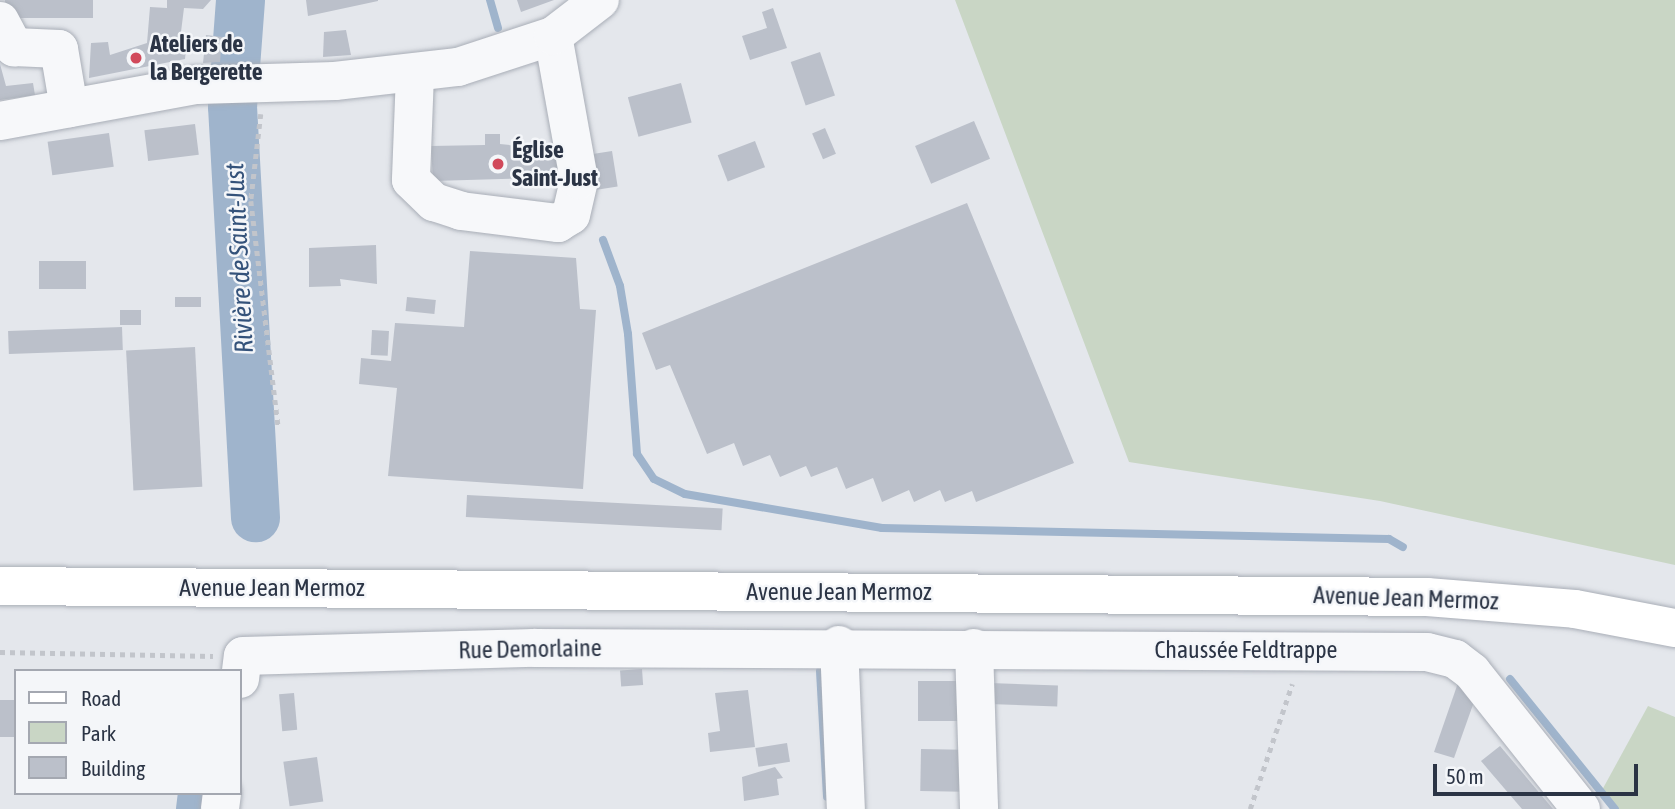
<!DOCTYPE html>
<meta charset="utf-8">
<style>
body{margin:0}
#map{position:relative;width:1675px;height:809px;overflow:hidden;background:#e4e7ec;font-family:"Asap Condensed",sans-serif}
div>[style]{position:absolute}
.green>*{inset:0;background:#c9d6c5}
.stream>*{height:8px;margin:-4px;padding:0 4px;transform-origin:4px;border-radius:4px;background:#9fb4cc}
.river>*{height:49px;margin:-24.5px;padding:0 24.5px;transform-origin:24.5px;border-radius:24.5px;background:#9fb4cc}
.building>*{inset:0;background:#bbc0ca;transform-origin:0 0}
.path>*{height:4.5px;margin-top:-2.25px;transform-origin:0;background:repeating-linear-gradient(90deg,#c2c5cb 0 5px,transparent 0 10px)}
.roads{filter:drop-shadow(0 0 2px #a9aeb7) drop-shadow(0 0 2px #a9aeb7)}
.minor>*{height:38px;margin:-19px;padding:0 19px;transform-origin:19px;border-radius:19px;background:#f7f8fa}
.major>*{height:38px;margin:-19px;padding:0 19px;transform-origin:19px;border-radius:19px;background:#fff}
.dots>*{width:19px;height:19px;translate:-50% -50%;box-sizing:border-box;border:4px solid #f4f6f9;border-radius:50%}
span{translate:-50% -50%;white-space:nowrap;text-align:center;line-height:1.15;-webkit-text-stroke:5px #f4f6f9;paint-order:stroke}
.poi-label{font-size:24px;color:#2b3445;font-weight:700}
.left{translate:0 -50%;text-align:left}
.street-label{font-size:24px;color:#2b3445}
.water-label{font-size:26px;color:#34527a;font-style:italic}
.legend{position:absolute;left:14px;top:669px;width:228px;height:126px;box-sizing:border-box;background:#f4f6f9;border:2px solid #a4a8b1;margin:0;padding:9px 12px;list-style:none;font-size:21px;color:#2b3445}
.legend li{display:flex;align-items:center;gap:14px;height:35px}
.legend b{width:35px;border:2px solid #a4a8b1}
.scale{position:absolute;left:1433px;top:764px;width:205px;height:32px;box-sizing:border-box;border:4px solid #2b3445;border-top:0;padding-left:9px;font-size:21px;line-height:24px;white-space:nowrap;color:#2b3445;-webkit-text-stroke:5px #f4f6f9;paint-order:stroke}
</style>
<div id="map">
<div class="green">
<i style="clip-path:polygon(955px 0,1675px 0,1675px 565px,1380px 501px,1129px 462px)"></i>
<i style="clip-path:polygon(1648px 706px,1675px 717px,1675px 809px,1615px 809px,1601px 792px)"></i>
</div>
<div class="stream">
<i style="left:490px;top:0;width:29px;rotate:74deg"></i>
<i style="left:603px;top:240px;width:49px;rotate:69.7deg"></i>
<i style="left:620px;top:286px;width:49px;rotate:80.5deg"></i>
<i style="left:628px;top:334px;width:120px;rotate:85.7deg"></i>
<i style="left:637px;top:454px;width:30px;rotate:56deg"></i>
<i style="left:654px;top:479px;width:34px;rotate:26deg"></i>
<i style="left:685px;top:494px;width:200px;rotate:9.8deg"></i>
<i style="left:882px;top:528px;width:507px;rotate:1.24deg"></i>
<i style="left:1389px;top:539px;width:16px;rotate:30deg"></i>
<i style="left:820px;top:671px;width:126px;rotate:86.8deg"></i>
<i style="left:1510px;top:679px;width:167px;rotate:51.1deg"></i>
</div>
<div class="river">
<i style="left:240px;top:0;width:106px;rotate:94.3deg"></i>
<i style="left:232px;top:106px;width:412px;rotate:86.8deg"></i>
<i style="left:200px;top:809px;width:16px;rotate:-83deg"></i>
</div>
<div class="building">
<i style="left:5px;top:0;width:88px;height:18px"></i>
<i style="clip-path:polygon(167px 0,211px 0,203px 9px,184px 8px,180px 40px,187px 40px,185px 59px,89px 78px,91px 43px,108px 42px,110px 55px,147px 43px,150px 7px,167px 8px)"></i>
<i style="clip-path:polygon(306px 0,378px 0,378px 1px,308px 16px)"></i>
<i style="clip-path:polygon(517px 0,554px 0,521px 12px)"></i>
<i style="clip-path:polygon(773px 8px,787px 48px,750px 60px,742px 36px,767px 28px,762px 12px)"></i>
<i style="clip-path:polygon(346px 30px,351px 55px,323px 57px,324px 32px)"></i>
<i style="clip-path:polygon(206px 35px,222px 37px,220px 62px,203px 63px)"></i>
<i style="left:820px;top:52px;width:46px;height:31px;rotate:71deg"></i>
<i style="clip-path:polygon(0 64px,6px 86px,33px 83px,35px 95px,0 100px)"></i>
<i style="left:681px;top:83px;width:41px;height:55px;rotate:75deg"></i>
<i style="left:974px;top:121px;width:41px;height:64px;rotate:67deg"></i>
<i style="left:195px;top:124px;width:31px;height:51px;rotate:83deg"></i>
<i style="left:825px;top:128px;width:28px;height:14px;rotate:67deg"></i>
<i style="left:109px;top:133px;width:34px;height:62px;rotate:82deg"></i>
<i style="clip-path:polygon(485px 134px,500px 134px,500px 144px,563px 151px,564px 170px,533px 178px,433px 181px,431px 146px,485px 145px)"></i>
<i style="left:755px;top:141px;width:28px;height:40px;rotate:69deg"></i>
<i style="left:612px;top:151px;width:36px;height:29px;rotate:81deg"></i>
<i style="clip-path:polygon(967px 203px,1074px 463px,976px 502px,972px 491px,945px 502px,940px 490px,914px 502px,909px 490px,882px 502px,873px 478px,846px 489px,837px 467px,811px 477px,806px 466px,780px 477px,770px 455px,743px 466px,734px 443px,707px 454px,670px 365px,656px 370px,642px 333px)"></i>
<i style="clip-path:polygon(376px 245px,377px 284px,340px 279px,341px 286px,309px 287px,309px 248px)"></i>
<i style="clip-path:polygon(470px 251px,576px 258px,580px 309px,596px 310px,583px 489px,388px 476px,397px 388px,359px 384px,361px 358px,391px 361px,395px 323px,464px 327px)"></i>
<i style="left:39px;top:261px;width:47px;height:28px"></i>
<i style="left:201px;top:297px;width:10px;height:26px;rotate:90deg"></i>
<i style="left:407px;top:297px;width:29px;height:14px;rotate:6deg"></i>
<i style="left:120px;top:310px;width:21px;height:15px"></i>
<i style="left:122px;top:327px;width:23px;height:114px;rotate:88deg"></i>
<i style="left:372px;top:330px;width:17px;height:25px;rotate:3deg"></i>
<i style="left:195px;top:347px;width:140px;height:69px;rotate:87deg"></i>
<i style="left:467px;top:495px;width:256px;height:22px;rotate:3deg"></i>
<i style="left:642px;top:669px;width:16px;height:22px;rotate:86deg"></i>
<i style="clip-path:polygon(1459px 680px,1475px 699px,1454px 758px,1434px 752px)"></i>
<i style="left:918px;top:681px;width:44px;height:40px"></i>
<i style="left:989px;top:683px;width:69px;height:21px;rotate:2deg"></i>
<i style="clip-path:polygon(748px 690px,755px 747px,710px 752px,708px 733px,720px 731px,715px 693px)"></i>
<i style="left:294px;top:693px;width:37px;height:15px;rotate:85deg"></i>
<i style="left:0;top:700px;width:16px;height:37px"></i>
<i style="left:787px;top:743px;width:19px;height:32px;rotate:81deg"></i>
<i style="clip-path:polygon(1500px 746px,1511px 759px,1553px 809px,1522px 809px,1492px 774px,1481px 761px)"></i>
<i style="left:921px;top:749px;width:42px;height:42px;rotate:1deg"></i>
<i style="left:317px;top:757px;width:45px;height:34px;rotate:82deg"></i>
<i style="clip-path:polygon(775px 767px,783px 778px,777px 779px,779px 795px,744px 801px,742px 777px)"></i>
</div>
<div class="path">
<i style="left:261px;top:114px;width:88px;rotate:96.6deg"></i>
<i style="left:251px;top:201px;width:226px;rotate:83.1deg"></i>
<i style="left:0;top:652px;width:213px;rotate:1.1deg"></i>
<i style="left:1250px;top:809px;width:132px;rotate:-71.4deg"></i>
</div>
<div class="roads">
<div class="minor">
<i style="left:0;top:21px;width:30px;rotate:62deg"></i>
<i style="left:14px;top:47px;width:45px;rotate:2.5deg"></i>
<i style="left:59px;top:49px;width:60px;rotate:80.4deg"></i>
<i style="left:415px;top:74px;width:106px;rotate:92.2deg"></i>
<i style="left:411px;top:180px;width:32px;rotate:44deg"></i>
<i style="left:434px;top:202px;width:28px;rotate:18deg"></i>
<i style="left:461px;top:211px;width:98px;rotate:7.1deg"></i>
<i style="left:558px;top:223px;width:15px;rotate:-32deg"></i>
<i style="left:571px;top:215px;width:36px;rotate:-77deg"></i>
<i style="left:579px;top:180px;width:146px;rotate:-100.2deg"></i>
<i style="left:0;top:121px;width:200px;rotate:-10.4deg"></i>
<i style="left:197px;top:85px;width:138px;rotate:-1.7deg"></i>
<i style="left:335px;top:81px;width:124px;rotate:-6.5deg"></i>
<i style="left:458px;top:67px;width:100px;rotate:-18.1deg"></i>
<i style="left:553px;top:36px;width:59px;rotate:-37.5deg"></i>
<i style="left:839px;top:645px;width:164px;rotate:87.6deg"></i>
<i style="left:974px;top:648px;width:161px;rotate:88.2deg"></i>
<i style="left:240px;top:679px;width:23px;rotate:-83deg"></i>
<i style="left:243px;top:656px;width:291px;rotate:-1.6deg"></i>
<i style="left:534px;top:648px;width:893px;rotate:0.26deg"></i>
<i style="left:1427px;top:652px;width:29px;rotate:14deg"></i>
<i style="left:1455px;top:659px;width:21px;rotate:37deg"></i>
<i style="left:1472px;top:672px;width:175px;rotate:51.5deg"></i>
<i style="left:220px;top:809px;width:16px;rotate:-83deg"></i>
</div>
<div class="major">
<i style="left:0;top:586px;width:1427px;rotate:0.44deg"></i>
<i style="left:1427px;top:597px;width:148px;rotate:4.6deg"></i>
<i style="left:1575px;top:609px;width:102px;rotate:10.8deg"></i>
</div>
</div>
<div class="dots">
<i style="left:136px;top:58px;background:#d1495b"></i>
<i style="left:498px;top:164px;background:#d1495b"></i>
</div>
<div class="poi-label">
<span class="left" style="left:150px;top:58px">Ateliers de<br>la Bergerette</span>
<span class="left" style="left:512px;top:164px">Église<br>Saint-Just</span>
</div>
<div class="street-label">
<span style="left:272px;top:588px">Avenue Jean Mermoz</span>
<span style="left:839px;top:592px">Avenue Jean Mermoz</span>
<span style="left:1406px;top:598px;rotate:2deg">Avenue Jean Mermoz</span>
<span style="left:530px;top:649px;rotate:-1deg">Rue Demorlaine</span>
<span style="left:1246px;top:650px">Chaussée Feldtrappe</span>
</div>
<div class="water-label">
<span style="left:240px;top:258px;rotate:-93deg">Rivière de Saint-Just</span>
</div>
<ul class="legend">
<li><b style="height:9px;background:#fff"></b>Road</li>
<li><b style="height:19px;background:#c9d6c5"></b>Park</li>
<li><b style="height:19px;background:#bbc0ca"></b>Building</li>
</ul>
<div class="scale">50 m</div>
</div>
